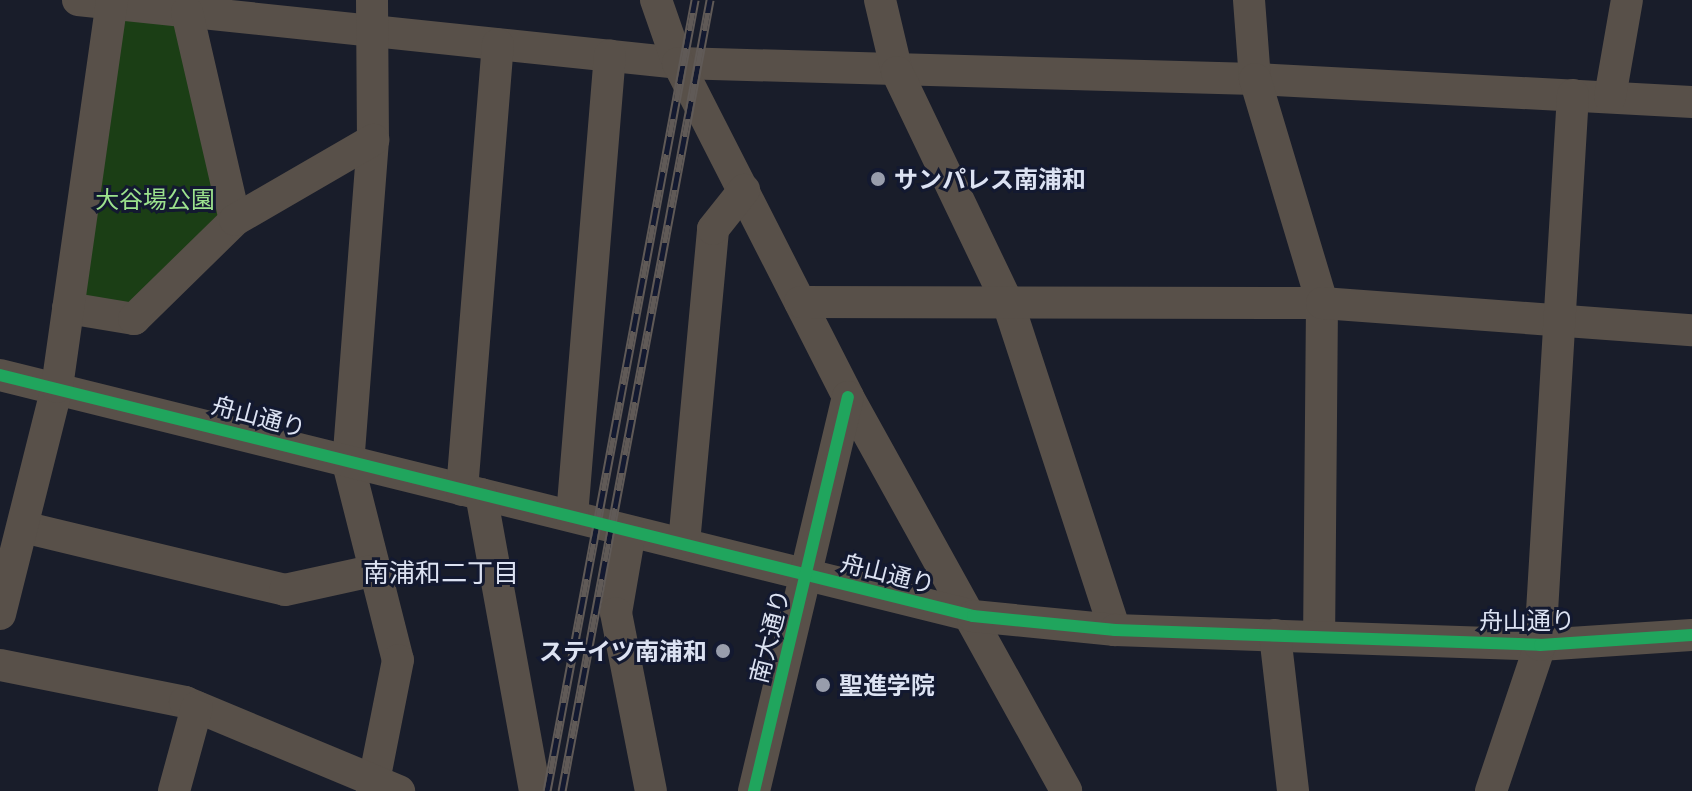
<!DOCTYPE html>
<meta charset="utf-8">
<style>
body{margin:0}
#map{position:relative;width:1692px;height:791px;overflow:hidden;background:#191d2a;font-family:"Open Sans","Noto Sans JP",sans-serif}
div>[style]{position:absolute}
.green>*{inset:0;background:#1b3e15}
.minor>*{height:32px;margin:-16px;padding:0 16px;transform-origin:16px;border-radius:16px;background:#585049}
.rail>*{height:9px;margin-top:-4.5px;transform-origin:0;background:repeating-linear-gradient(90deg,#131930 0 18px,#605a57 0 36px);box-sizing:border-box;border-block:2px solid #605a57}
.cycleway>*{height:12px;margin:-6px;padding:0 6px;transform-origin:6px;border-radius:6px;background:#20a55d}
.dots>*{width:22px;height:22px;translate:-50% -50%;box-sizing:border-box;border:4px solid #131930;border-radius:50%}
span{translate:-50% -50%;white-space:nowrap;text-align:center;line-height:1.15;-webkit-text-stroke:6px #131930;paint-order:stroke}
.poi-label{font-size:24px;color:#dce2f2;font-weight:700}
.left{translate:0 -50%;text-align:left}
.right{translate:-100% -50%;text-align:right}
.park-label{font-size:24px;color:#9ce28d}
.street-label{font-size:24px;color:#dce2f2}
.neighbourhood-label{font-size:26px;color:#dce2f2}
</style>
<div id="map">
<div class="green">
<i style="clip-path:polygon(112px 2px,187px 12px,235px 220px,134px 319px,68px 308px)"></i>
</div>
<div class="minor">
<i style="left:78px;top:0;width:603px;rotate:5.99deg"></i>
<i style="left:678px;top:63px;width:577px;rotate:1.59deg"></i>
<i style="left:1255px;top:79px;width:438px;rotate:3deg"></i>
<i style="left:372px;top:0;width:140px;rotate:89.6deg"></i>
<i style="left:373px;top:140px;width:324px;rotate:94.4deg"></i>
<i style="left:348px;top:463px;width:203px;rotate:75.8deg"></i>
<i style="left:398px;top:660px;width:134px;rotate:101.2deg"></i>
<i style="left:656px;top:0;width:67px;rotate:70.8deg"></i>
<i style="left:678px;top:63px;width:375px;rotate:63deg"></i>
<i style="left:848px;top:397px;width:450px;rotate:61deg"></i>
<i style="left:880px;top:0;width:74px;rotate:76.7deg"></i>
<i style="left:897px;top:72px;width:259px;rotate:64.4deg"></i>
<i style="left:1009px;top:306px;width:341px;rotate:71.9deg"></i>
<i style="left:1249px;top:0;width:79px;rotate:85.7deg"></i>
<i style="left:1255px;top:79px;width:234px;rotate:73.3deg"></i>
<i style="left:1322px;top:303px;width:333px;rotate:90.5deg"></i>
<i style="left:187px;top:12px;width:213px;rotate:77deg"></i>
<i style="left:1610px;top:97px;width:98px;rotate:-80.1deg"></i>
<i style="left:800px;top:302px;width:522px;rotate:0.11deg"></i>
<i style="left:1322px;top:303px;width:371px;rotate:4.2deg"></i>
<i style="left:68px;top:308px;width:67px;rotate:9.5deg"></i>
<i style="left:134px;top:319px;width:141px;rotate:-44.4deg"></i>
<i style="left:235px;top:220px;width:160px;rotate:-30.1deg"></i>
<i style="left:0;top:375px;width:1002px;rotate:13.91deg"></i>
<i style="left:973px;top:616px;width:143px;rotate:5.6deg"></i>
<i style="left:1115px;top:630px;width:425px;rotate:2deg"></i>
<i style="left:1540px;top:645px;width:152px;rotate:-3.8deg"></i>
<i style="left:462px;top:490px;width:447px;rotate:-85.4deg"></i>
<i style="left:481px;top:494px;width:302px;rotate:79.7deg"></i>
<i style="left:572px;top:516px;width:462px;rotate:-85.3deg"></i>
<i style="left:23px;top:527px;width:269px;rotate:13.5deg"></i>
<i style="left:285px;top:590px;width:93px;rotate:-12.4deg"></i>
<i style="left:630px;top:532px;width:82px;rotate:99.8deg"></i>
<i style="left:616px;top:613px;width:181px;rotate:78.9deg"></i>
<i style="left:684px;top:543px;width:315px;rotate:-84.7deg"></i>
<i style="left:713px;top:229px;width:50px;rotate:-51.5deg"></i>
<i style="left:0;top:614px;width:234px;rotate:-75.9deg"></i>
<i style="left:57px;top:387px;width:391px;rotate:-81.9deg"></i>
<i style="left:1275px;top:635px;width:157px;rotate:83.4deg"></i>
<i style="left:0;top:665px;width:189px;rotate:11.3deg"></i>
<i style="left:185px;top:702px;width:232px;rotate:22.6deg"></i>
<i style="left:174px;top:791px;width:87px;rotate:-74.7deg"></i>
<i style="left:754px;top:791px;width:405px;rotate:-76.6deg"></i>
<i style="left:1491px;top:791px;width:154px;rotate:-71.4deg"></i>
<i style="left:1540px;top:645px;width:551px;rotate:-86.57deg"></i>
</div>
<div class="rail">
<i style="left:547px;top:791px;width:805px;rotate:-79.4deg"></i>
<i style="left:562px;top:791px;width:805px;rotate:-79.4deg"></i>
</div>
<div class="cycleway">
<i style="left:0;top:375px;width:1002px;rotate:13.91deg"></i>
<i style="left:973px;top:616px;width:143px;rotate:5.6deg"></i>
<i style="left:1115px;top:630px;width:425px;rotate:2deg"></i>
<i style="left:1540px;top:645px;width:152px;rotate:-3.8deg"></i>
<i style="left:754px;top:791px;width:405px;rotate:-76.6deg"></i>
</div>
<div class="dots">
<i style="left:878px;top:179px;background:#989dac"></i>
<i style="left:723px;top:651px;background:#989dac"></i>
<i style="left:823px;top:685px;background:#989dac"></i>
</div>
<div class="poi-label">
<span class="left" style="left:894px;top:179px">サンパレス南浦和</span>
<span class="right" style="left:707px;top:651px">ステイツ南浦和</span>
<span class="left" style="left:839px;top:685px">聖進学院</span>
</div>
<div class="park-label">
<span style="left:155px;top:199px">大谷場公園</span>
</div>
<div class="street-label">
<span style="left:259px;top:416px;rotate:15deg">舟山通り</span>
<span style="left:888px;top:573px;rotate:14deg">舟山通り</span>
<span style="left:1527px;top:620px">舟山通り</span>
<span style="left:769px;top:636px;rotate:-76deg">南大通り</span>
</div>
<div class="neighbourhood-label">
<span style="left:441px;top:573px">南浦和二丁目</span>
</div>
</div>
